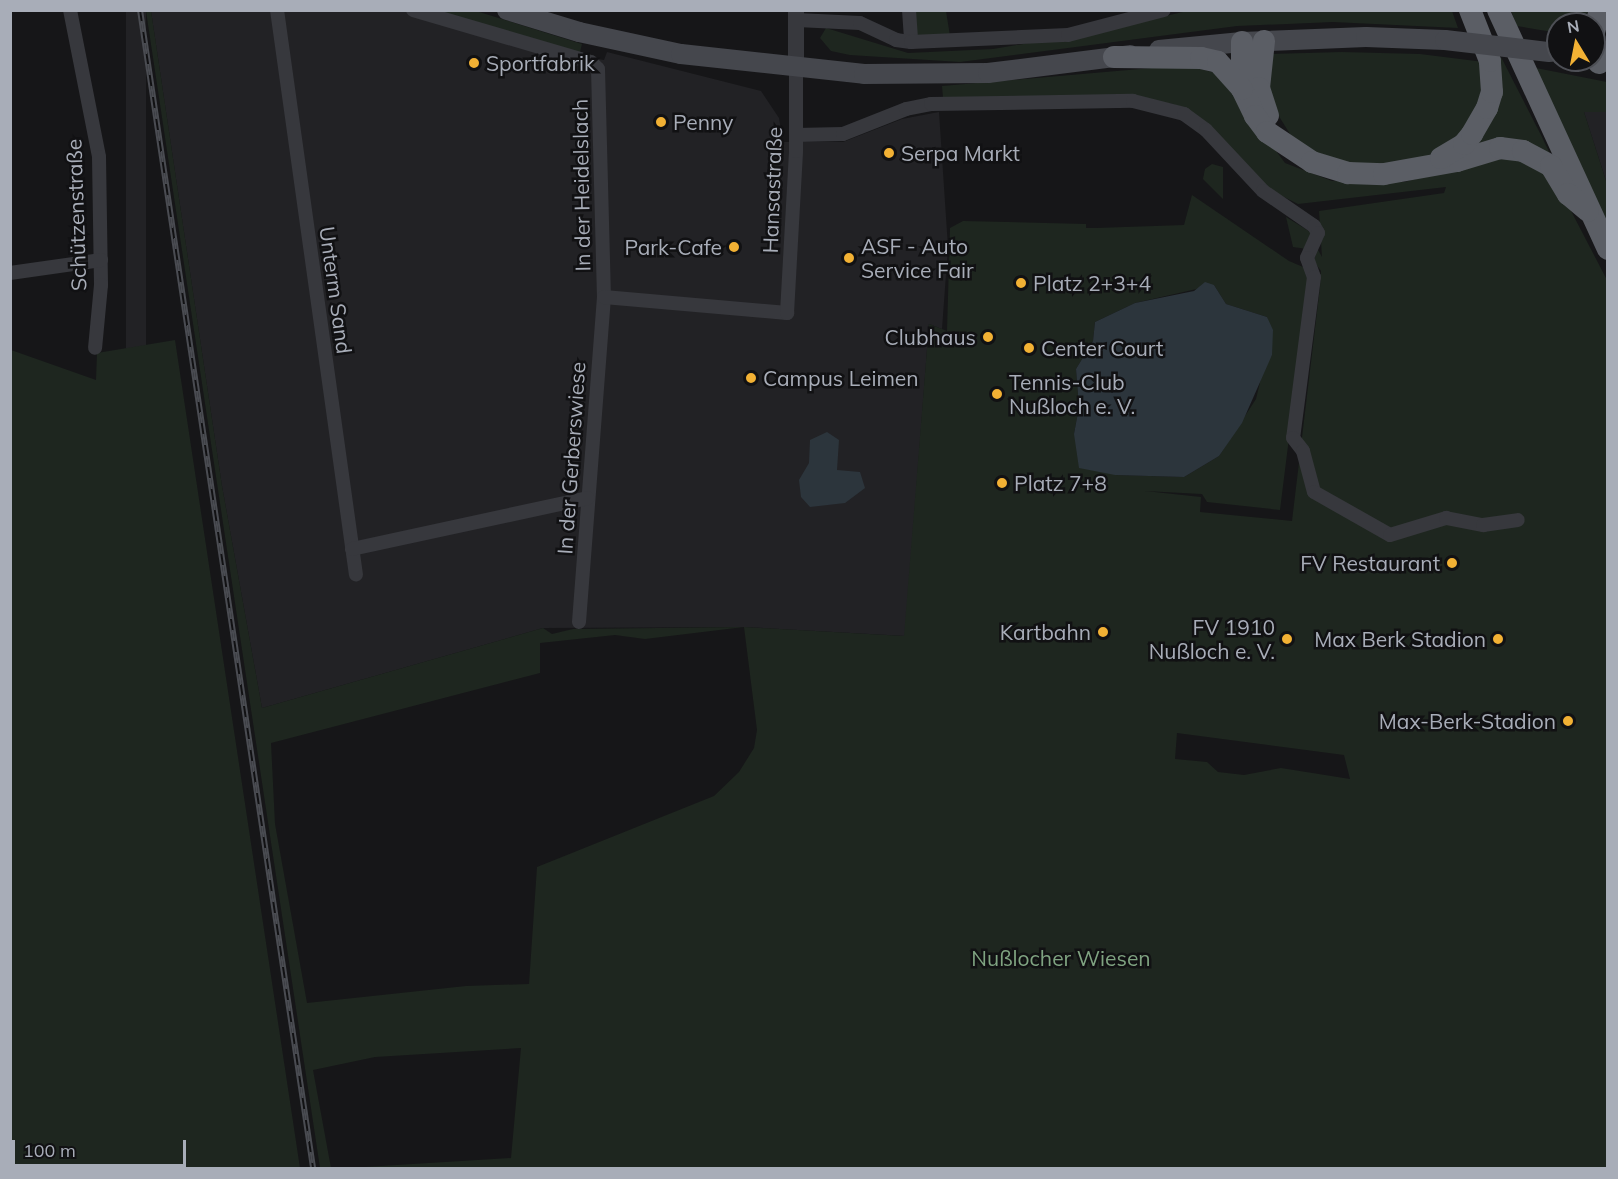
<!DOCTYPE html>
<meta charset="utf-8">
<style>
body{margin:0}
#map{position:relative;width:1618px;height:1179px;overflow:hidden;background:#161618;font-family:Mulish,sans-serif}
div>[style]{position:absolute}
.built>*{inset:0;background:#222225;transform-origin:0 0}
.green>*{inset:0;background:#1e261f}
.water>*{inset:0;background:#2c353c}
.minor>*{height:14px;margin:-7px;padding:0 7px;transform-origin:7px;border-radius:7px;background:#37383d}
.tertiary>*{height:16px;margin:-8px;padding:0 8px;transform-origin:8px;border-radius:8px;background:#37383d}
.secondary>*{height:20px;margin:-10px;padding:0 10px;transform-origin:10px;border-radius:10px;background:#45474d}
.trunk>*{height:22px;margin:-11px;padding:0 11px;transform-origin:11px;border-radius:11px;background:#5b5e65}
.rail>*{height:6px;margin-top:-3px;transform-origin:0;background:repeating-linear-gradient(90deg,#111113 0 11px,#4a4c52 0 22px);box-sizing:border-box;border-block:2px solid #4a4c52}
.secondary-bridge>*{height:20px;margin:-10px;padding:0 10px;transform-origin:10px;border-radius:10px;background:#45474d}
.dots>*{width:16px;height:16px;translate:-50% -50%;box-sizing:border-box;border:3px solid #111113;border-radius:50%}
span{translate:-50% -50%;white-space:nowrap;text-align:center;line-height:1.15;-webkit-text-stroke:5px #111113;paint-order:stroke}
.poi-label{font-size:21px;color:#a8adb8}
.left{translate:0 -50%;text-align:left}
.right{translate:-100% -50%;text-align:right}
.street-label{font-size:21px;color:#a8adb8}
.park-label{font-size:21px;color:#7fa381}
.frame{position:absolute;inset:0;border:12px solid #a8adb8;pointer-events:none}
.north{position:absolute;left:1546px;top:12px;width:60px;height:60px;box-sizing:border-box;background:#111113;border:2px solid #4d4f55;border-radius:50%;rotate:350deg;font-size:16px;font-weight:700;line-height:24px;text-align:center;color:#a8adb8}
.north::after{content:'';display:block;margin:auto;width:21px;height:27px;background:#f2b134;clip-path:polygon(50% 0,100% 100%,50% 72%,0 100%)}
.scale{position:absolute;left:12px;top:1140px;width:174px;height:27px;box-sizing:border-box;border:3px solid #a8adb8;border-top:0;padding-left:8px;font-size:18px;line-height:21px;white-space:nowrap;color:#a8adb8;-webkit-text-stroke:4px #111113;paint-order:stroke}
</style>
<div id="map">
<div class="built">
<i style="left:126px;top:11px;width:20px;height:1170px"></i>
<i style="clip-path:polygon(151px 11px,427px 11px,579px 56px,604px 60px,607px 52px,761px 91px,779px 118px,783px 142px,843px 142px,902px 119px,939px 112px,948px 247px,942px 329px,929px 324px,905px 636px,744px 627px,543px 628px,262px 708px,222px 486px)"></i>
<i style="clip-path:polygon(1584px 112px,1607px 112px,1607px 184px)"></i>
</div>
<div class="green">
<i style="clip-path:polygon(1191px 10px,1452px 11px,1458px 28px,1333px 22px,1237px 26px,960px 62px,850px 55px,831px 51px,820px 38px,826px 28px,908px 53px,993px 49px,1107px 30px)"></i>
<i style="clip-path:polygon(evenodd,146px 11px,151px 11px,222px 486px,262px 708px,543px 628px,552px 634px,573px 629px,744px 627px,904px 636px,929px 324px,947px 331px,950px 228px,963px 221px,1086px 224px,1086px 228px,1096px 228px,1184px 225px,1192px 195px,1289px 261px,1310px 270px,1280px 510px,1207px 502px,1202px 494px,1145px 491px,1201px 497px,1200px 512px,1292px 521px,1320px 287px,1321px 271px,1314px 261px,1317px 248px,1322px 257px,1319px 211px,1444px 193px,1446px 187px,1298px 204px,1270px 190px,1184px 109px,1173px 104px,1133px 97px,943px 97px,942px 86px,1186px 65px,1219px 74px,1285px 163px,1332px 181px,1404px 182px,1497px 159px,1525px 159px,1557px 184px,1607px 280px,1607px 1168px,348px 1168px,511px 1158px,521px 1048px,375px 1057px,313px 1070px,331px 1168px,320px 1168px,146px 11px,1214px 285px,1226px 304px,1267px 317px,1272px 355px,1263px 370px,1256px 399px,1219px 456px,1184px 477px,1115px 475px,1074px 434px,1079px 407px,1076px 369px,1093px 341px,1095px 322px,1135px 303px,1214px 285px,146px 11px,744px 627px,757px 730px,754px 748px,739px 772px,714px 796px,537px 867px,529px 984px,466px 986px,307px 1003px,275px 824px,271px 743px,540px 673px,540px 643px,615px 635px,645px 639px,744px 627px,146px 11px,1177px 733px,1344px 755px,1350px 779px,1281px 768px,1244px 775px,1218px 772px,1207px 762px,1175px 759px,1177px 733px)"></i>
<i style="clip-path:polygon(427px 11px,476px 11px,582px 44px,579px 56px)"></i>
<i style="clip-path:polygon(913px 11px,946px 11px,950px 36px,917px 37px)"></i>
<i style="clip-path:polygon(1511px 11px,1588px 11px,1583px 24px,1558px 24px,1558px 33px,1517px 26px)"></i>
<i style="clip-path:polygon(1342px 52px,1420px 54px,1484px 62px,1478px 114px,1460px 137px,1426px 157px,1376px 167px,1328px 161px,1295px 142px,1280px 118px,1269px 94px,1270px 54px)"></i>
<i style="clip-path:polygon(1501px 57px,1542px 137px,1551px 156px,1460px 153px)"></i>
<i style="clip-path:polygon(1531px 67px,1607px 82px,1607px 112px,1584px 112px,1607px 184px,1607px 228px)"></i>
<i style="clip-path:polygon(1212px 164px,1223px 167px,1223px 199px,1203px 179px,1205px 169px)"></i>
<i style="clip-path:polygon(1286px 217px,1312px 233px,1307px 249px,1293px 247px)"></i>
<i style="clip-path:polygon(175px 340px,300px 1168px,11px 1168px,11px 350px,96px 380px,97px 353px)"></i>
</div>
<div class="water">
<i style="clip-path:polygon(1205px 282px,1214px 285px,1226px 304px,1267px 317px,1273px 330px,1272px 355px,1242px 423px,1219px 456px,1184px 477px,1115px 475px,1079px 468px,1074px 434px,1079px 407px,1076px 369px,1093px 341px,1095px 322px,1135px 303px,1194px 291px)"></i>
<i style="clip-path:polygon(827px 432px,839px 440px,837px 470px,860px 472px,865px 488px,845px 503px,810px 507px,801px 497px,799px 480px,809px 463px,810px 440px)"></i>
</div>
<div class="minor">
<i style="left:70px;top:10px;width:150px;rotate:78.8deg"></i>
<i style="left:99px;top:157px;width:128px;rotate:89.1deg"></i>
<i style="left:101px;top:285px;width:63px;rotate:95.4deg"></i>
<i style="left:277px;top:10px;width:570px;rotate:82.04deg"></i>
<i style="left:413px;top:10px;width:185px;rotate:16.3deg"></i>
<i style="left:591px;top:62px;width:10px;rotate:45deg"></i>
<i style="left:598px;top:69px;width:228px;rotate:88.5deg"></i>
<i style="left:604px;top:297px;width:326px;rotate:94.4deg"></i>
<i style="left:909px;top:10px;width:32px;rotate:86deg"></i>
<i style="left:797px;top:20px;width:63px;rotate:2.7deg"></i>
<i style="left:860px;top:23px;width:40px;rotate:25deg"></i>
<i style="left:896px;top:40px;width:15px;rotate:8deg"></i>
<i style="left:911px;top:42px;width:157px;rotate:-2.6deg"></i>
<i style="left:1068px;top:35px;width:99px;rotate:-14.6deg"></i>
<i style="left:796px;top:135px;width:47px;rotate:-1.2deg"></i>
<i style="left:843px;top:134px;width:68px;rotate:-21.6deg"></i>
<i style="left:906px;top:109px;width:25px;rotate:-11deg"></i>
<i style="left:931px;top:104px;width:202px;rotate:-0.9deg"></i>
<i style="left:1133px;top:101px;width:53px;rotate:14.3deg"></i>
<i style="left:1184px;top:114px;width:27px;rotate:36deg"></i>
<i style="left:1206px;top:130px;width:83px;rotate:46.9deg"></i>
<i style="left:1263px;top:191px;width:62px;rotate:34.5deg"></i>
<i style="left:1314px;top:226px;width:8px;rotate:60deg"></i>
<i style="left:1318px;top:233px;width:27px;rotate:114deg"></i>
<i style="left:1307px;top:258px;width:20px;rotate:70deg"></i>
<i style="left:1314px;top:277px;width:162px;rotate:97.4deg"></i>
<i style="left:1293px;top:438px;width:16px;rotate:52deg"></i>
<i style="left:1303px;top:451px;width:42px;rotate:75deg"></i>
<i style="left:1314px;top:492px;width:87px;rotate:29.5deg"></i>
<i style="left:1390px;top:535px;width:59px;rotate:-16.9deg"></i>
<i style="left:1446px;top:518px;width:38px;rotate:11deg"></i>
<i style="left:1483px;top:525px;width:35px;rotate:-8deg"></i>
<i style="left:10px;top:273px;width:92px;rotate:-8.1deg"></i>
<i style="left:604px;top:297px;width:184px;rotate:5deg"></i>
<i style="left:787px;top:313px;width:162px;rotate:-86.8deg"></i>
<i style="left:796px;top:151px;width:82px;rotate:-90deg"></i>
<i style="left:352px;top:549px;width:241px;rotate:-12.2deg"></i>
</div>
<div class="tertiary">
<i style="left:796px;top:69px;width:59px;rotate:-90deg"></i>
</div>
<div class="secondary">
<i style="left:507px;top:10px;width:75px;rotate:17deg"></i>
<i style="left:579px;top:32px;width:104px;rotate:12.2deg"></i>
<i style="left:681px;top:54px;width:184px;rotate:6.2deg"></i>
<i style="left:864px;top:74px;width:124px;rotate:-0.5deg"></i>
<i style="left:988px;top:73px;width:143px;rotate:-7.2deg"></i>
<i style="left:1159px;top:50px;width:83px;rotate:-5.5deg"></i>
<i style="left:1242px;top:42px;width:124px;rotate:-2.3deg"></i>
<i style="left:1366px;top:37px;width:79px;rotate:2.2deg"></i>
</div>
<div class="trunk">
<i style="left:1498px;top:10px;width:263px;rotate:65.3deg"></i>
<i style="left:1594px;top:32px;width:23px;rotate:-75deg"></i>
<i style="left:1264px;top:41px;width:47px;rotate:96.1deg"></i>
<i style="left:1259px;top:88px;width:29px;rotate:72deg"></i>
<i style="left:1242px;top:42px;width:47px;rotate:90deg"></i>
<i style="left:1242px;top:89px;width:30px;rotate:64deg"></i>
<i style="left:1255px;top:116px;width:20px;rotate:53deg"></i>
<i style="left:1267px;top:132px;width:54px;rotate:33.7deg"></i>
<i style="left:1312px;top:162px;width:38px;rotate:17deg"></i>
<i style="left:1348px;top:173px;width:36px;rotate:2deg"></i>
<i style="left:1384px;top:174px;width:74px;rotate:-10.1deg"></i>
<i style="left:1457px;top:161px;width:45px;rotate:-16.8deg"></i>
<i style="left:1500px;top:148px;width:23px;rotate:7deg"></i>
<i style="left:1523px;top:151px;width:32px;rotate:28deg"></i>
<i style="left:1551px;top:166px;width:33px;rotate:59deg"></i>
<i style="left:1568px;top:194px;width:26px;rotate:40deg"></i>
<i style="left:1114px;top:57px;width:87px;rotate:0.7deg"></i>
<i style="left:1201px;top:58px;width:17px;rotate:13deg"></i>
<i style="left:1218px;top:62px;width:36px;rotate:48deg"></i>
<i style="left:1599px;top:63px;width:14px;rotate:-51deg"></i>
<i style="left:1441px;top:158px;width:27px;rotate:-31deg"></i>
<i style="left:1464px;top:144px;width:13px;rotate:-51deg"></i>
<i style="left:1472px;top:134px;width:30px;rotate:-60deg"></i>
<i style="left:1487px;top:108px;width:17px;rotate:-73deg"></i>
<i style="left:1492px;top:92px;width:31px;rotate:-94deg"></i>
<i style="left:1490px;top:61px;width:55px;rotate:-111.4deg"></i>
</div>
<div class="rail">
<i style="left:140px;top:10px;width:1171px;rotate:81.5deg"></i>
</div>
<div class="secondary-bridge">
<i style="left:1445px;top:40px;width:105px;rotate:6.6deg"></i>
</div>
<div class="dots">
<i style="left:474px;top:63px;background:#f2b134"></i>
<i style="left:661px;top:122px;background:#f2b134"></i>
<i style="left:889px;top:153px;background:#f2b134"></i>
<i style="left:734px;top:247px;background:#f2b134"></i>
<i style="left:849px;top:258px;background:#f2b134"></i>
<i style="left:1021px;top:283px;background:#f2b134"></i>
<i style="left:988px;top:337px;background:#f2b134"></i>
<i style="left:1029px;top:348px;background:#f2b134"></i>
<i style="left:751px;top:378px;background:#f2b134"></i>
<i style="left:997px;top:394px;background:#f2b134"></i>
<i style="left:1002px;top:483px;background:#f2b134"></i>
<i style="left:1452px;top:563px;background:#f2b134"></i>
<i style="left:1103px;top:632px;background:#f2b134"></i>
<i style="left:1287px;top:639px;background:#f2b134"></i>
<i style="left:1498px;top:639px;background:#f2b134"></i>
<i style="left:1568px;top:721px;background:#f2b134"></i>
</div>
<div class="poi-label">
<span class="left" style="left:486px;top:63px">Sportfabrik</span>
<span class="left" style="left:673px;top:122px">Penny</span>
<span class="left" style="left:901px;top:153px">Serpa Markt</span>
<span class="left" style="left:861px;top:258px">ASF - Auto<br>Service Fair</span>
<span class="right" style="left:722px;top:247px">Park-Cafe</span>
<span class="left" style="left:1033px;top:283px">Platz 2+3+4</span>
<span class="right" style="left:976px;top:337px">Clubhaus</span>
<span class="left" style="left:1041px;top:348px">Center Court</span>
<span class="left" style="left:763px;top:378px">Campus Leimen</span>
<span class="left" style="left:1009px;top:394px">Tennis-Club<br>Nußloch e. V.</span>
<span class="left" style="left:1014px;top:483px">Platz 7+8</span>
<span class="right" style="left:1440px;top:563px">FV Restaurant</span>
<span class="right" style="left:1275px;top:639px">FV 1910<br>Nußloch e. V.</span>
<span class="right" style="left:1091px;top:632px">Kartbahn</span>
<span class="right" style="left:1486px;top:639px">Max Berk Stadion</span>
<span class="right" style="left:1556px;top:721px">Max-Berk-Stadion</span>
</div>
<div class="street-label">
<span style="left:581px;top:185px;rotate:-91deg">In der Heidelslach</span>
<span style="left:772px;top:190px;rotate:-88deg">Hansastraße</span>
<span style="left:76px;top:215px;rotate:-92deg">Schützenstraße</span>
<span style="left:336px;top:290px;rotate:82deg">Unterm Sand</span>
<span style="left:571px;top:458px;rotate:-86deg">In der Gerberswiese</span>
</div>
<div class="park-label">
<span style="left:1061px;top:958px">Nußlocher Wiesen</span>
</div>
<div class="frame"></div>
<div class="north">N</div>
<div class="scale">100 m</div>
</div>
